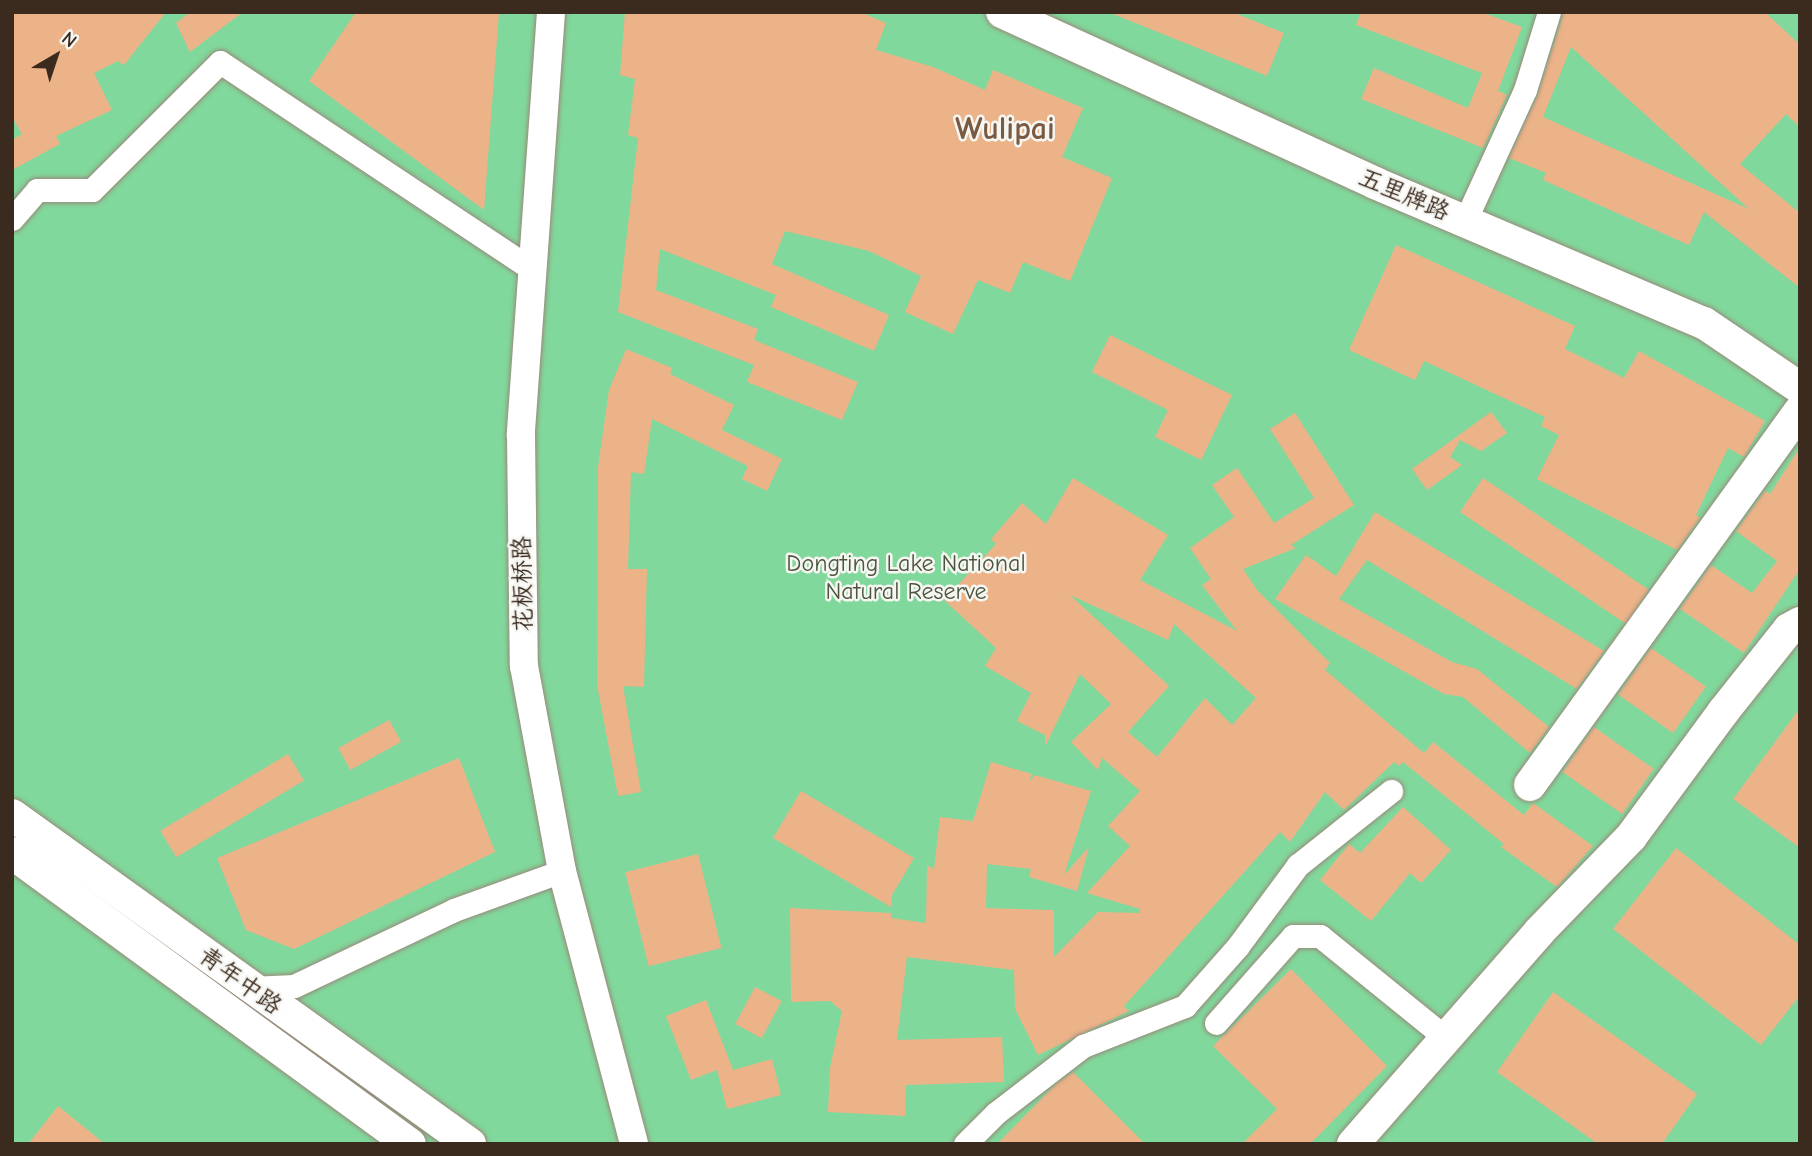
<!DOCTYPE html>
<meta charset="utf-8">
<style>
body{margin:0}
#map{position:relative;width:1812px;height:1156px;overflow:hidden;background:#f4e9d7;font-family:"Comic Neue","LXGW WenKai TC",sans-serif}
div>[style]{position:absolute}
.green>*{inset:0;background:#81d89c;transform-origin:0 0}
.building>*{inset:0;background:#ecb389;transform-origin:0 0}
.roads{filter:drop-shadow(0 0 2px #988a7a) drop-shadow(0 0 2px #988a7a)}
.minor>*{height:23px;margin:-11.5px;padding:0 11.5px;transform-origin:11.5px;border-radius:11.5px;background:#fff}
.tertiary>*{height:28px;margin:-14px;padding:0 14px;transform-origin:14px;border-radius:14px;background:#fff}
.secondary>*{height:32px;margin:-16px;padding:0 16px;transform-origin:16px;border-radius:16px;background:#fff}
span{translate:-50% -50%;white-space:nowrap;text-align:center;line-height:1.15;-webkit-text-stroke:5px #f6f6f2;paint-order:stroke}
.street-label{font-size:24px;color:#3b2a1e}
.park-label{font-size:24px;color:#4c563e}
.district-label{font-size:32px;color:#795a43;font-weight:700}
.frame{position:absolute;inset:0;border:14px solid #3b2a1e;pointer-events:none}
.north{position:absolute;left:21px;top:21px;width:70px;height:70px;-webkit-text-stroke:5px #f6f6f2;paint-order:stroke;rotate:39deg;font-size:19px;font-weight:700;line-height:28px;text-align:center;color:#3b2a1e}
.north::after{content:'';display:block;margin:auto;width:24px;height:32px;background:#3b2a1e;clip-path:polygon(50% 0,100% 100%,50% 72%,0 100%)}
</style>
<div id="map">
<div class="green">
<i style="left:12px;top:12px;width:1788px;height:1132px"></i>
</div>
<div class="building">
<i style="clip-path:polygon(12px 12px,166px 12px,124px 65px,118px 61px,94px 73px,112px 110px,56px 136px,60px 144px,12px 170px,12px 140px,22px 134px,12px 117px)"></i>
<i style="clip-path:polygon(190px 12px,243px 12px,190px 52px,176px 23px)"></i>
<i style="clip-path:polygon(356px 12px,499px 12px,484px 210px,309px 81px)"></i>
<i style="clip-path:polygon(625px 12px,860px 12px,886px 23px,876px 50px,933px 67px,985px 90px,993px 70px,1083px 108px,1062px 157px,1112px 178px,1070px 281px,1023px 262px,1010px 293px,978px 280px,953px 334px,905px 312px,921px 276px,869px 251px,785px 231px,772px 264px,889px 315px,874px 351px,771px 307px,776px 295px,660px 249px,656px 290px,758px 329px,754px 340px,858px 382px,842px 420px,747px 382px,754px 365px,618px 312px,638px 138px,628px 135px,635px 79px,620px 75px)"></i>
<i style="clip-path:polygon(1108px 12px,1232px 12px,1284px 33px,1267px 76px)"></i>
<i style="clip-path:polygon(1361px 12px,1481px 12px,1522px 27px,1498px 91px,1507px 95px,1483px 148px,1361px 99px,1374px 68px,1468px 108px,1482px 73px,1356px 25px)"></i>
<i style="clip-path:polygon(evenodd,1564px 12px,1765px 12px,1800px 45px,1800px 127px,1786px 114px,1740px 164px,1800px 213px,1800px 288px,1704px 212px,1689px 245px,1543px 180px,1546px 173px,1509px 158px,1538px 94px,1564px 12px,1571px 47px,1749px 209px,1543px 117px,1571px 47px)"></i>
<i style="clip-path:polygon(1396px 245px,1575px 326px,1565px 349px,1624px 378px,1639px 351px,1765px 421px,1744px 457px,1728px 448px,1696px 515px,1700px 518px,1677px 550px,1537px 479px,1559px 435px,1541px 426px,1545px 417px,1424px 361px,1415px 380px,1349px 350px)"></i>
<i style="clip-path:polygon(1110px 335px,1232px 395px,1201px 460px,1155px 437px,1168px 410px,1092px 372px)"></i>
<i style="clip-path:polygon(626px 349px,672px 368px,670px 374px,734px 405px,722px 430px,782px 459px,767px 491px,742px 479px,748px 466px,652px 419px,644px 474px,631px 472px,628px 569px,647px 569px,644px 687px,623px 686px,641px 792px,618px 796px,597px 685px,598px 467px,609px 390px)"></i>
<i style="clip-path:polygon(1491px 412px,1507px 433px,1481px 451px,1460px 440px,1450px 457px,1462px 465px,1427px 490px,1412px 469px)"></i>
<i style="clip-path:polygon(evenodd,1295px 413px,1354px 505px,1291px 545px,1296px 548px,1243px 569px,1257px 590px,1330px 663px,1325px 670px,1424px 753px,1433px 742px,1524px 815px,1533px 803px,1593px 846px,1557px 887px,1501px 847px,1504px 844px,1403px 762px,1399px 766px,1394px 762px,1344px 810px,1325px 792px,1290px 842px,1280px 832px,1124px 1006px,1129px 1011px,1038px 1055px,1015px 1009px,1014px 970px,907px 957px,897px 1040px,1002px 1037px,1004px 1082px,906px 1085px,905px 1116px,828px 1112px,830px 1068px,842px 1011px,830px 1001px,791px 1002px,790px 908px,891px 913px,891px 918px,926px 923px,927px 865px,934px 869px,940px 817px,973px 821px,991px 762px,1032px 774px,1029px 782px,1035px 775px,1091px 791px,1064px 875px,1089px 847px,1077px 891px,1029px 877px,1031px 869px,987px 864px,986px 908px,1054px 910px,1054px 957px,1098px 912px,1140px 913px,1140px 909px,1087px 893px,1130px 846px,1108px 826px,1140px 791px,1102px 758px,1098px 770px,1071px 742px,1111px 704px,1080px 674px,1045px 747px,1045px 735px,1017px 721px,1031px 693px,985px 666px,996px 648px,944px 600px,996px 544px,991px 539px,1022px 503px,1046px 524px,1073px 478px,1168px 535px,1140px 580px,1237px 631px,1202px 585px,1211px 579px,1190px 548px,1234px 517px,1212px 485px,1237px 468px,1274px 523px,1314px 498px,1270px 429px,1295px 413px,1070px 595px,1168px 640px,1174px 624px,1256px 698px,1232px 725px,1205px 698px,1157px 757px,1128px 732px,1169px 686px,1070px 595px)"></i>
<i style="clip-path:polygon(1800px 447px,1800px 569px,1744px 653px,1680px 609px,1711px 565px,1752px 593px,1777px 561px,1736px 531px,1765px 491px,1770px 494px)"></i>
<i style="left:1483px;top:478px;width:200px;height:41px;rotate:34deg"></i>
<i style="clip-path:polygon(1375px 512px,1604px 651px,1577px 689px,1367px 560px,1339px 599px,1452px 662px,1477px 669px,1549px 727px,1530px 753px,1463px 697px,1444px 694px,1275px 599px,1306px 555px,1336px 576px)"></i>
<i style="left:1651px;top:648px;width:67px;height:57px;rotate:35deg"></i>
<i style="clip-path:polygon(1800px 708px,1800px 848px,1733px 799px)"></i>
<i style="left:389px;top:720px;width:25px;height:58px;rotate:61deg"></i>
<i style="left:1594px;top:727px;width:73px;height:55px;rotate:35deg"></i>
<i style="left:288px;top:754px;width:31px;height:149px;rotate:59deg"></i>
<i style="clip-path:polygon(459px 758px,495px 852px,294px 949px,246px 930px,217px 858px)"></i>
<i style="clip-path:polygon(801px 791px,914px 858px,892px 895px,891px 907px,773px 838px)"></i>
<i style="clip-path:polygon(1403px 807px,1451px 850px,1421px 883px,1410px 873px,1371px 921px,1320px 880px,1349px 844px,1360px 853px)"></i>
<i style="clip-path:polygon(1676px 848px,1800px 945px,1800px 995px,1761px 1045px,1613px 929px)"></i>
<i style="left:698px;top:854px;width:97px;height:75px;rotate:76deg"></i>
<i style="clip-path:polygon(1291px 969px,1387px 1066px,1310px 1144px,1242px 1144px,1277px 1109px,1213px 1046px)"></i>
<i style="left:755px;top:987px;width:30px;height:42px;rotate:28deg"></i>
<i style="clip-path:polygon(1553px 992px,1697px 1094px,1662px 1144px,1598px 1144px,1497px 1072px)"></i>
<i style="clip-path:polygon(706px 1000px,733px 1070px,772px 1059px,781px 1095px,727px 1109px,717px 1070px,691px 1080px,666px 1016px)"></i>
<i style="clip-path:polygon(1073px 1072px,1145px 1144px,997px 1144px,1057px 1083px)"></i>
<i style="clip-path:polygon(58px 1106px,105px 1144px,28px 1144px)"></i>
</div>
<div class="roads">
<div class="minor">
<i style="left:12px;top:219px;width:38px;rotate:-49deg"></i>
<i style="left:37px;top:190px;width:55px"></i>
<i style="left:92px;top:190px;width:181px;rotate:-45deg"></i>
<i style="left:220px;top:62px;width:374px;rotate:33.6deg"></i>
<i style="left:1465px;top:221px;width:144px;rotate:-65.4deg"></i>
<i style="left:1525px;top:90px;width:82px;rotate:-72.9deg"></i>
<i style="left:250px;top:988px;width:44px;rotate:-2.6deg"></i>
<i style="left:294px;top:986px;width:177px;rotate:-25.4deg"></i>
<i style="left:454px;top:910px;width:115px;rotate:-19.9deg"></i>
<i style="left:1216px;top:1023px;width:116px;rotate:-48.5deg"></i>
<i style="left:1293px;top:936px;width:27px"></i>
<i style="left:1320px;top:936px;width:164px;rotate:39deg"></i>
<i style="left:965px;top:1144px;width:44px;rotate:-45deg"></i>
<i style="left:996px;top:1113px;width:110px;rotate:-37.6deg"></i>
<i style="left:1083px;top:1046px;width:110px;rotate:-21.4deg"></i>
<i style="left:1185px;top:1006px;width:80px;rotate:-48.5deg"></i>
<i style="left:1238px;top:946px;width:101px;rotate:-53.5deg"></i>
<i style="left:1298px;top:865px;width:119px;rotate:-38.5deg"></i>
</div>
<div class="tertiary">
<i style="left:551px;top:12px;width:424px;rotate:94.1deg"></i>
<i style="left:521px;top:435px;width:231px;rotate:89.3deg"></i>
<i style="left:524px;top:666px;width:208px;rotate:79.5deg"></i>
<i style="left:562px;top:871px;width:282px;rotate:75.2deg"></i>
</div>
<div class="secondary">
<i style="left:1002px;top:12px;width:410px;rotate:24.6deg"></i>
<i style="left:1375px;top:183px;width:358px;rotate:23.1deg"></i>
<i style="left:1704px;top:323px;width:116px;rotate:34.1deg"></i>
<i style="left:1530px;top:785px;width:461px;rotate:-54.2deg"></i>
<i style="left:12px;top:815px;width:564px;rotate:35.69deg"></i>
<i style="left:12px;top:853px;width:493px;rotate:36.2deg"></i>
<i style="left:1353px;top:1144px;width:283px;rotate:-48.7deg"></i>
<i style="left:1540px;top:931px;width:131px;rotate:-45.9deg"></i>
<i style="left:1631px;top:837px;width:155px;rotate:-53.6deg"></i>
<i style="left:1723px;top:712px;width:106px;rotate:-51.5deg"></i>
<i style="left:1789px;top:629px;width:13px;rotate:-29deg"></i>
</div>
</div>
<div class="street-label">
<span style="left:1404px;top:195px;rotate:23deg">五里牌路</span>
<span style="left:523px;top:584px;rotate:-91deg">花板桥路</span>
<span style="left:240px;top:981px;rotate:36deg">青年中路</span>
</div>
<div class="park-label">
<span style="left:906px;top:578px">Dongting Lake National<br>Natural Reserve</span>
</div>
<div class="district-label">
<span style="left:1005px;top:129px">Wulipai</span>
</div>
<div class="frame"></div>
<div class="north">N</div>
</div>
